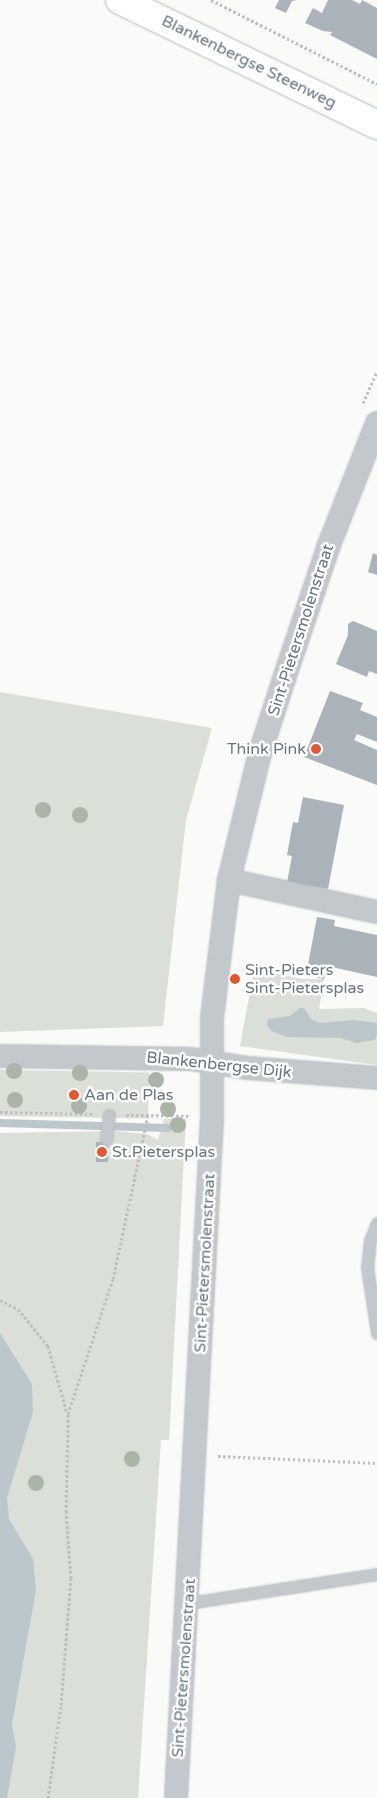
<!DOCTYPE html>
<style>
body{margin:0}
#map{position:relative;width:377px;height:1798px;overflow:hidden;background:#fafaf8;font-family:"Varela Round",sans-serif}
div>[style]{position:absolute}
.green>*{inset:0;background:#dadfd7;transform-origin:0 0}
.water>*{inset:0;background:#bbc7cb}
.stream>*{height:8px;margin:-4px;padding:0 4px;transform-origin:4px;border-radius:4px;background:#bbc7cb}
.building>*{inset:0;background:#aab3b9;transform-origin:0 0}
.path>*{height:3px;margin-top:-1.5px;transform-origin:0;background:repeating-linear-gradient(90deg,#bbbfc2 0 2.5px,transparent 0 5px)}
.roads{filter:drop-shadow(0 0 1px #b3babf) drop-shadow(0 0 1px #b3babf)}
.lane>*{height:11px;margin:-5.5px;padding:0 5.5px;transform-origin:5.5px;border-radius:5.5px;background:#c3c8cc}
.street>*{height:22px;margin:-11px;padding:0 11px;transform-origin:11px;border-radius:11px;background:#c3c8cc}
.secondary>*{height:28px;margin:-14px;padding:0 14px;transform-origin:14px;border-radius:14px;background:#fff}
.trees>*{width:16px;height:16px;margin:-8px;border-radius:50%;background:#aab4a7}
.dots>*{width:14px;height:14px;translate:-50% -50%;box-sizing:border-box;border:2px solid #fff;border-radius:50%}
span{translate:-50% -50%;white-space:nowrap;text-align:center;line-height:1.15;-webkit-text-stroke:5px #fff;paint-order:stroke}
.street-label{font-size:16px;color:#657683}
.poi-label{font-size:16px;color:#657683}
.right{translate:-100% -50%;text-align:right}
.left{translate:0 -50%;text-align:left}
</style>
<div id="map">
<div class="green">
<i style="clip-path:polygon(0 692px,212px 728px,186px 820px,163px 1026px,0 1032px)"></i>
<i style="clip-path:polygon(254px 970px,304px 979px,324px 979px,319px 1009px,364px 1008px,377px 1013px,377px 1065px,240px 1046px)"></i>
<i style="left:0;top:1070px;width:149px;height:46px;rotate:1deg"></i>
<i style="clip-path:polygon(164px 1119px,186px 1119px,169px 1440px,161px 1440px,138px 1798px,0 1798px,0 1133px,115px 1131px,147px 1134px,158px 1140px)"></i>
</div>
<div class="water">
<i style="clip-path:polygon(300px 1008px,304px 1008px,312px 1020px,321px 1023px,353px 1020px,377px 1023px,377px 1035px,375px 1040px,356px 1043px,340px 1038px,287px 1037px,271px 1031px,267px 1025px,268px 1019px,290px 1016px)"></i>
<i style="clip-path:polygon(0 1333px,32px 1384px,33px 1412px,7px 1498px,9px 1519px,33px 1559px,36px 1590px,12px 1724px,16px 1747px,7px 1798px,0 1798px)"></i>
</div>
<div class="stream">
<i style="left:0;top:1123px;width:168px;rotate:1.7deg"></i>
</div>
<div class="building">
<i style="clip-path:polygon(279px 0,297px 0,292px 1px,286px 13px,275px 8px)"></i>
<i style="clip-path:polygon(328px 0,352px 0,360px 4px,362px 0,377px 8px,377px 59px,330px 35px,332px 32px,323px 31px,305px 23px,313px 8px,322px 13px)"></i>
<i style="clip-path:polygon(373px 553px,377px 555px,377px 575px,368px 572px)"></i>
<i style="clip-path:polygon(353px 621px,377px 631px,377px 674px,369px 671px,367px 677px,336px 664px,348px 635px,348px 624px)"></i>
<i style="clip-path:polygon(330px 691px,363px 703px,360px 710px,377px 717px,377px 742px,357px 734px,354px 740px,377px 750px,377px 785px,304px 757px)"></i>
<i style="clip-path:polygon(303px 797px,344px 805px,328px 889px,287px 882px,292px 856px,287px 855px,293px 822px,298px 823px)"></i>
<i style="clip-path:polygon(317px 917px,335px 920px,334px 926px,377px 935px,377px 977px,327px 966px,324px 979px,306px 975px)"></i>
<i style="left:96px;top:1142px;width:12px;height:20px"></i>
</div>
<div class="path">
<i style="left:211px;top:0;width:186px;rotate:26.8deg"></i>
<i style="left:363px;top:403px;width:34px;rotate:-66deg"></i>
<i style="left:0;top:1112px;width:92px;rotate:1.2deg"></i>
<i style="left:126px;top:1115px;width:63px;rotate:0.9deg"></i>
<i style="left:0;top:1300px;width:20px;rotate:27deg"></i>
<i style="left:18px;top:1309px;width:48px;rotate:51deg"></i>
<i style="left:48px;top:1346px;width:70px;rotate:74.2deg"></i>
<i style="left:218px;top:1456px;width:159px;rotate:2.5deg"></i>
<i style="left:48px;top:1798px;width:94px;rotate:-82deg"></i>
<i style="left:61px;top:1705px;width:127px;rotate:-85.5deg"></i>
<i style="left:71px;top:1578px;width:66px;rotate:-94.3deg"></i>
<i style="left:66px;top:1512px;width:98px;rotate:-88.8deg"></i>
<i style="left:68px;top:1414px;width:142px;rotate:-71.6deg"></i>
<i style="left:113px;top:1279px;width:167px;rotate:-77.9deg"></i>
</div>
<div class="roads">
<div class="lane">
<i style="left:106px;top:1139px;width:24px;rotate:-83deg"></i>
<i style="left:377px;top:1223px;width:18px;rotate:112deg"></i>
<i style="left:370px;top:1240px;width:27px;rotate:96deg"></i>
<i style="left:367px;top:1267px;width:67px;rotate:81.4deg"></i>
<i style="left:188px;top:1603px;width:191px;rotate:-8.7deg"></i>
</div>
<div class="street">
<i style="left:229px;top:880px;width:151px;rotate:12.2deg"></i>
<i style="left:0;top:1056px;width:191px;rotate:0.9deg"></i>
<i style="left:191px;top:1059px;width:58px;rotate:9deg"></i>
<i style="left:248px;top:1068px;width:129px;rotate:4.4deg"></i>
<i style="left:176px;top:1798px;width:680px;rotate:-86.97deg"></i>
<i style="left:212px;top:1119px;width:101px;rotate:-90deg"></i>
<i style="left:212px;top:1018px;width:139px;rotate:-83deg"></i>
<i style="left:229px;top:880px;width:131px;rotate:-76.3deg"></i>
<i style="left:260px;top:753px;width:94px;rotate:-72deg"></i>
<i style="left:289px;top:664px;width:126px;rotate:-71.4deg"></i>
<i style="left:329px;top:545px;width:131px;rotate:-68.5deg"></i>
</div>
<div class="secondary">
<i style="left:120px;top:0;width:286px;rotate:25.9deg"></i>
</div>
</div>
<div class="trees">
<i style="left:43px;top:810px"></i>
<i style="left:80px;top:815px"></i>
<i style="left:14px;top:1071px"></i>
<i style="left:80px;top:1073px"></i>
<i style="left:156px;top:1080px"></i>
<i style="left:15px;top:1100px"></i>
<i style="left:79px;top:1106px"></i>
<i style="left:168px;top:1109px"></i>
<i style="left:178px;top:1125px"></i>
<i style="left:132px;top:1459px"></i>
<i style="left:36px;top:1483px"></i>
</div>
<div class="dots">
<i style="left:316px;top:749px;background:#e4572e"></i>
<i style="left:235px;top:979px;background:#e4572e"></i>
<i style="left:74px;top:1095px;background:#e4572e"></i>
<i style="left:102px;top:1152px;background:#e4572e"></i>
</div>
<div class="street-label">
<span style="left:249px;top:62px;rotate:26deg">Blankenbergse Steenweg</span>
<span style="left:301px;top:630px;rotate:-72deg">Sint-Pietersmolenstraat</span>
<span style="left:219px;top:1065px;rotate:6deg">Blankenbergse Dijk</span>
<span style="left:205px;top:1263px;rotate:-87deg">Sint-Pietersmolenstraat</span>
<span style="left:184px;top:1668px;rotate:-86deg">Sint-Pietersmolenstraat</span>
</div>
<div class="poi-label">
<span class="right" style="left:306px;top:749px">Think Pink</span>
<span class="left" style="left:245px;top:979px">Sint-Pieters<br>Sint-Pietersplas</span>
<span class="left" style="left:84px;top:1095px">Aan de Plas</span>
<span class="left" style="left:112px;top:1152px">St.Pietersplas</span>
</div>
</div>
